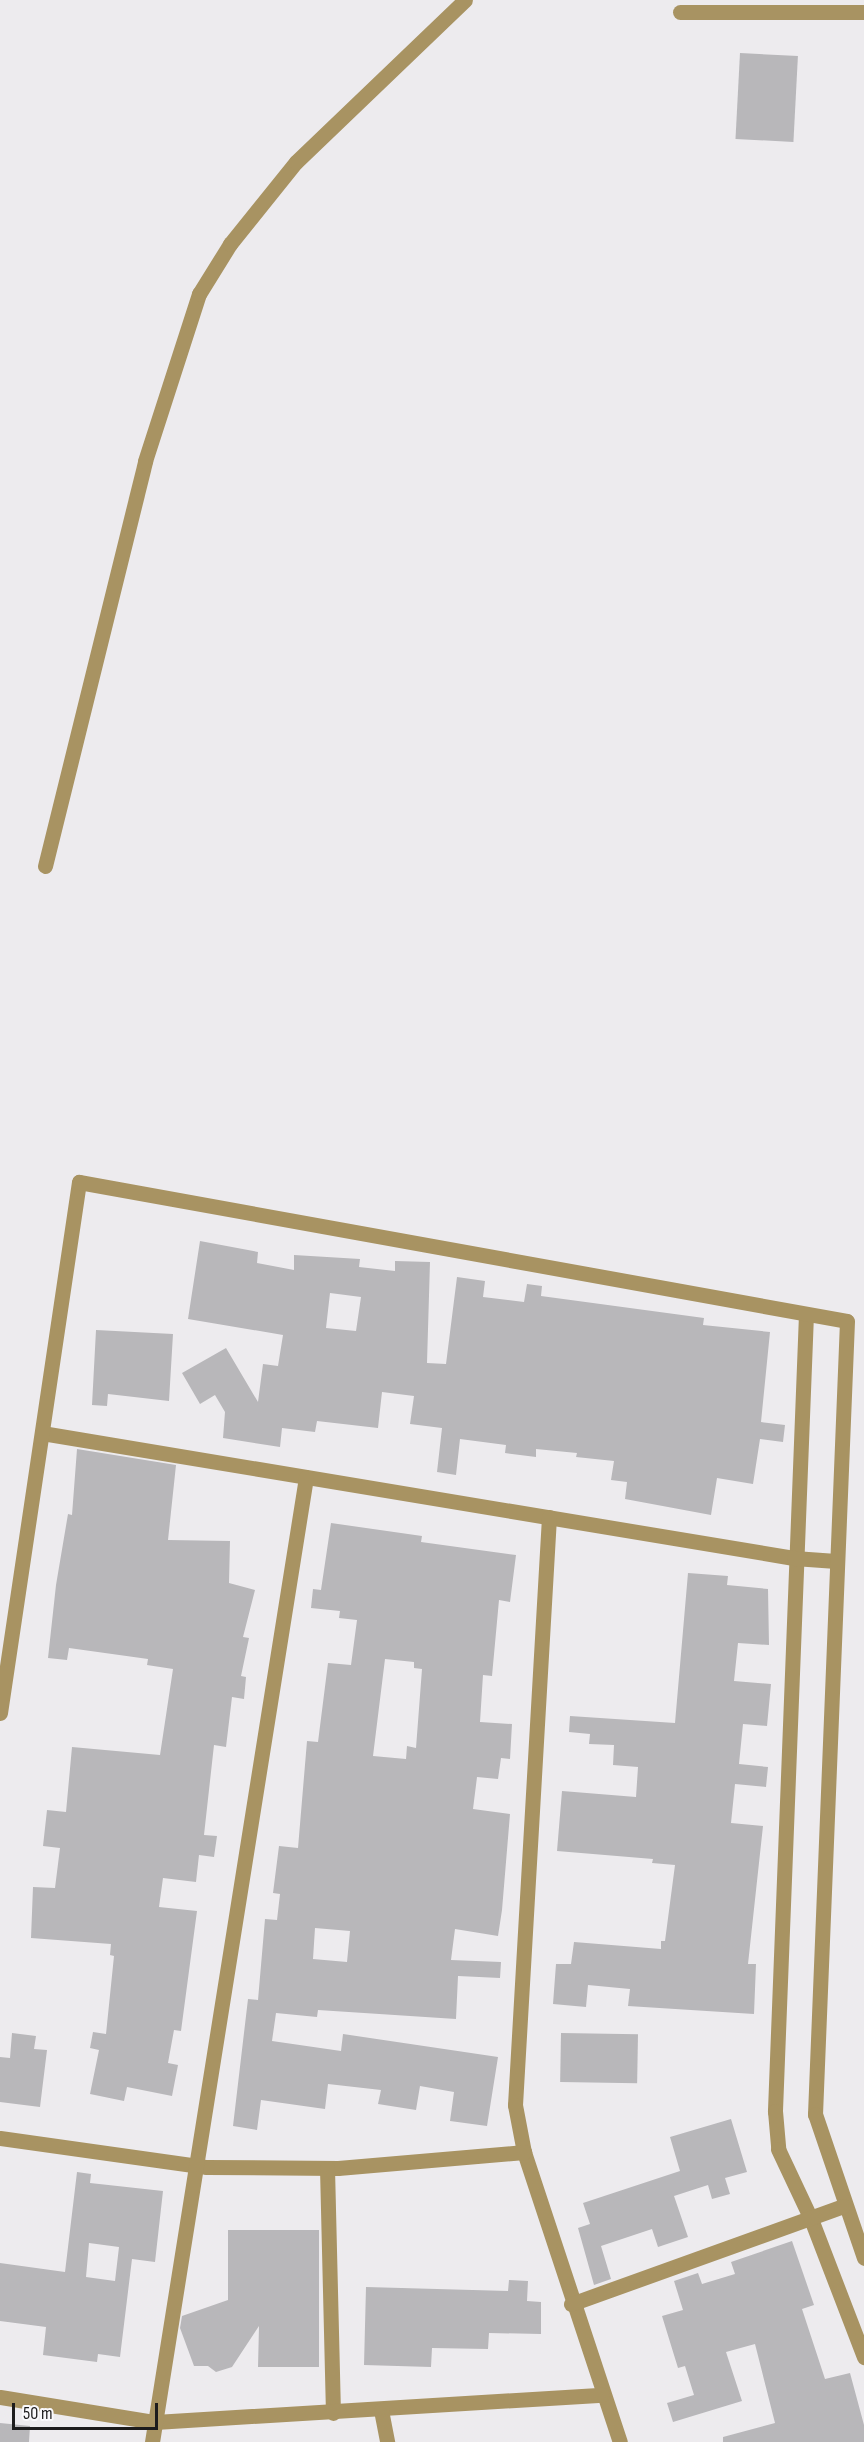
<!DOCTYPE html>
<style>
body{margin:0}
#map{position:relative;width:864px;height:2442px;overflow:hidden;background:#edebee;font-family:"Sofia Sans Condensed",sans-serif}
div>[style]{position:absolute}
.building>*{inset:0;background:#b8b7ba;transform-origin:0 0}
.street>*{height:15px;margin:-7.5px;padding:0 7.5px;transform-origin:7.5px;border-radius:7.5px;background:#a89362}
span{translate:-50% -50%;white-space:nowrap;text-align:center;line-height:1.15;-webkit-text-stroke:6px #faf9fc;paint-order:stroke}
.scale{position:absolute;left:12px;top:2403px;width:146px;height:27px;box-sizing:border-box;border:3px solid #1d1c1d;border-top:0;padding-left:8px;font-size:18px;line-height:21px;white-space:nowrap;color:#1d1c1d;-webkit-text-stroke:4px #faf9fc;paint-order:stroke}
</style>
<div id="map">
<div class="building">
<i style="left:740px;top:53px;width:58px;height:86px;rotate:3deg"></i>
<i style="clip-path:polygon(evenodd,200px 1241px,258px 1252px,257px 1263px,294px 1270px,294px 1255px,360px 1259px,359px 1267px,395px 1271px,395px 1261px,430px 1262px,427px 1363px,446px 1364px,457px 1277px,485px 1281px,483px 1297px,524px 1302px,527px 1284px,542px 1286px,541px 1296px,704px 1318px,703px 1325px,770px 1332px,761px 1422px,785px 1425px,783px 1442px,760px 1439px,753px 1484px,717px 1478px,711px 1515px,625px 1499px,627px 1482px,611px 1480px,614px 1461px,576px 1457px,577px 1453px,536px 1449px,536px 1457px,505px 1453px,506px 1445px,460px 1439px,456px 1475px,437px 1472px,442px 1428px,410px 1424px,414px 1396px,382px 1392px,378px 1428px,317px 1421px,315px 1432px,282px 1428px,280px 1447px,223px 1438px,225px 1412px,215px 1395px,200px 1404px,182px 1373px,226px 1348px,258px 1402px,263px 1364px,278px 1366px,283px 1335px,188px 1319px,200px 1241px,330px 1293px,361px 1297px,356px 1331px,326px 1328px,330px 1293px)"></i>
<i style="clip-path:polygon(96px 1330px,173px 1334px,169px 1401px,108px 1394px,107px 1406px,92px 1405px)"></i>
<i style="clip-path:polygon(77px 1449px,176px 1465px,168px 1540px,230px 1541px,229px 1583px,255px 1590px,243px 1637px,249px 1638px,241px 1676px,246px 1677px,244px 1699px,232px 1697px,226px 1747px,214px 1745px,204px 1835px,217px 1836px,214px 1857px,199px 1855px,196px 1882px,163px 1878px,159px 1907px,197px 1911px,181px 2031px,174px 2030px,168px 2063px,178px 2065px,172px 2096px,127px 2087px,124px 2101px,90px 2094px,99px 2050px,90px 2048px,93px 2032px,106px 2034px,114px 1956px,110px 1955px,111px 1944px,31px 1938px,33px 1887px,55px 1888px,60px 1848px,43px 1846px,47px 1810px,66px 1812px,72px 1747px,160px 1755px,173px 1669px,147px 1665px,148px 1659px,69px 1648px,67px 1660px,48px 1658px,56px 1585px,68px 1514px,72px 1515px)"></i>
<i style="clip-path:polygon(evenodd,331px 1523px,422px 1536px,421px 1542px,516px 1555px,510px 1602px,499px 1600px,492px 1676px,483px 1675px,480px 1722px,512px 1724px,510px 1759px,501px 1758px,498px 1779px,477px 1777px,473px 1809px,510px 1814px,502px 1910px,498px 1936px,455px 1929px,451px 1960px,501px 1962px,500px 1978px,458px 1976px,456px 2019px,318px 2010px,317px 2017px,276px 2013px,272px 2041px,341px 2051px,343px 2034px,498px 2057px,487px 2126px,450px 2121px,454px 2092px,420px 2086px,416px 2110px,378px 2104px,381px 2090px,328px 2084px,325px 2109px,261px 2100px,257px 2130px,233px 2126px,248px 1999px,258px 2000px,265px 1919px,277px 1920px,280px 1894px,273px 1893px,279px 1846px,298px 1848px,307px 1741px,318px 1742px,328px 1663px,351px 1665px,357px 1620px,339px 1618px,340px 1611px,311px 1608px,313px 1589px,321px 1590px,331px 1523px,385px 1659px,414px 1662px,414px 1668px,422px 1669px,416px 1748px,407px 1746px,406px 1759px,373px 1756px,385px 1659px,331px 1523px,315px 1928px,350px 1931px,347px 1962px,313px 1959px,315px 1928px)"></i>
<i style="clip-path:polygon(688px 1573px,728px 1576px,727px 1585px,768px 1589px,769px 1645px,738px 1643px,734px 1681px,771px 1684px,767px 1726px,743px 1724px,739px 1764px,768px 1767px,766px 1787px,735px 1784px,731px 1823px,763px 1826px,748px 1964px,756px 1964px,754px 2014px,628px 2006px,630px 1989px,588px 1985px,586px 2007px,553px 2004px,556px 1964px,571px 1964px,574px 1942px,661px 1949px,661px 1941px,665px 1941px,675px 1865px,652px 1863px,653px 1859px,557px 1851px,562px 1791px,636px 1797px,638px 1767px,613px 1765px,614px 1745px,589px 1744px,590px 1734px,569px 1732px,570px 1716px,675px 1723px)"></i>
<i style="clip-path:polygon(12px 2033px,36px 2036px,34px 2049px,47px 2050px,40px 2107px,0 2102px,0 2057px,10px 2058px)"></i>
<i style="left:561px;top:2033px;width:77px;height:49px;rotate:1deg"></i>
<i style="clip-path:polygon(731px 2119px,747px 2172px,725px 2178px,730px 2194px,712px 2199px,708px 2185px,674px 2196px,688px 2237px,658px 2247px,652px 2229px,601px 2246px,611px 2279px,594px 2285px,578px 2228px,590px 2224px,583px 2203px,680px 2171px,670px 2137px)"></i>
<i style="clip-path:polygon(evenodd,77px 2172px,91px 2174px,90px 2183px,163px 2191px,155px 2262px,132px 2259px,120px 2357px,98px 2354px,97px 2362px,43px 2355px,46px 2327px,0 2321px,0 2263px,65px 2272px,77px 2172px,89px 2243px,119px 2247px,115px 2281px,86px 2277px,89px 2243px)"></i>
<i style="clip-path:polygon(228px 2230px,319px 2230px,319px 2367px,258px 2367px,259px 2326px,232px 2367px,216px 2372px,208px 2366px,194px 2366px,180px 2328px,182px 2316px,228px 2300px)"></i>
<i style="clip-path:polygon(792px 2241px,814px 2305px,802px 2309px,825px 2379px,850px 2373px,864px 2425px,864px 2442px,723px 2442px,723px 2437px,775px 2423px,755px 2344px,726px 2352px,742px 2401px,673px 2422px,667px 2403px,694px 2395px,685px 2366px,678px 2368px,662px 2316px,683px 2310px,674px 2281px,698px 2273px,702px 2284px,735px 2274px,731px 2262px)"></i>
<i style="clip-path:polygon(509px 2280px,528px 2281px,527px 2301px,541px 2302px,541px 2334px,489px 2333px,488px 2349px,432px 2348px,431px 2367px,364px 2365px,366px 2287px,508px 2291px)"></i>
<i style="clip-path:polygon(0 2423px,30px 2426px,29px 2442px,0 2442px)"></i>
</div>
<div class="street">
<i style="left:680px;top:12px;width:184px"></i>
<i style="left:45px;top:866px;width:417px;rotate:-76.1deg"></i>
<i style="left:145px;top:461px;width:176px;rotate:-72.1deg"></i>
<i style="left:199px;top:294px;width:59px;rotate:-58.2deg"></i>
<i style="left:230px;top:244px;width:105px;rotate:-51.2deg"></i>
<i style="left:296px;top:162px;width:234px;rotate:-43.8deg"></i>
<i style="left:806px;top:1314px;width:798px;rotate:92.23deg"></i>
<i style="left:775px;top:2111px;width:38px;rotate:85deg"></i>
<i style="left:778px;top:2149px;width:77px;rotate:64.8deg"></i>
<i style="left:811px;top:2219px;width:148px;rotate:69deg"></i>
<i style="left:42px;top:1433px;width:762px;rotate:9.44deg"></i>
<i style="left:794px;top:1558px;width:42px;rotate:4.1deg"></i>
<i style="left:549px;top:1517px;width:589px;rotate:93.31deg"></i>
<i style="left:515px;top:2105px;width:48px;rotate:79.2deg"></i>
<i style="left:524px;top:2152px;width:305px;rotate:71.7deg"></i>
<i style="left:0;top:1713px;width:537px;rotate:-81.54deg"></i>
<i style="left:79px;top:1182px;width:780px;rotate:10.26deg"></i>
<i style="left:847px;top:1321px;width:794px;rotate:92.31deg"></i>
<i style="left:815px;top:2114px;width:152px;rotate:71.2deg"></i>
<i style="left:0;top:2138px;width:209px;rotate:8deg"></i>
<i style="left:207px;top:2167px;width:131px;rotate:0.4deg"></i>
<i style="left:338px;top:2168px;width:187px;rotate:-4.9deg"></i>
<i style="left:327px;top:2168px;width:245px;rotate:88.6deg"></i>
<i style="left:571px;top:2304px;width:289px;rotate:-19.8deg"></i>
<i style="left:0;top:2397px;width:157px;rotate:9.2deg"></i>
<i style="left:155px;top:2422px;width:448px;rotate:-3.5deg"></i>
<i style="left:381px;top:2410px;width:33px;rotate:79deg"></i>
<i style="left:152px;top:2442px;width:977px;rotate:-80.93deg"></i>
</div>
<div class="scale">50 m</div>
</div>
